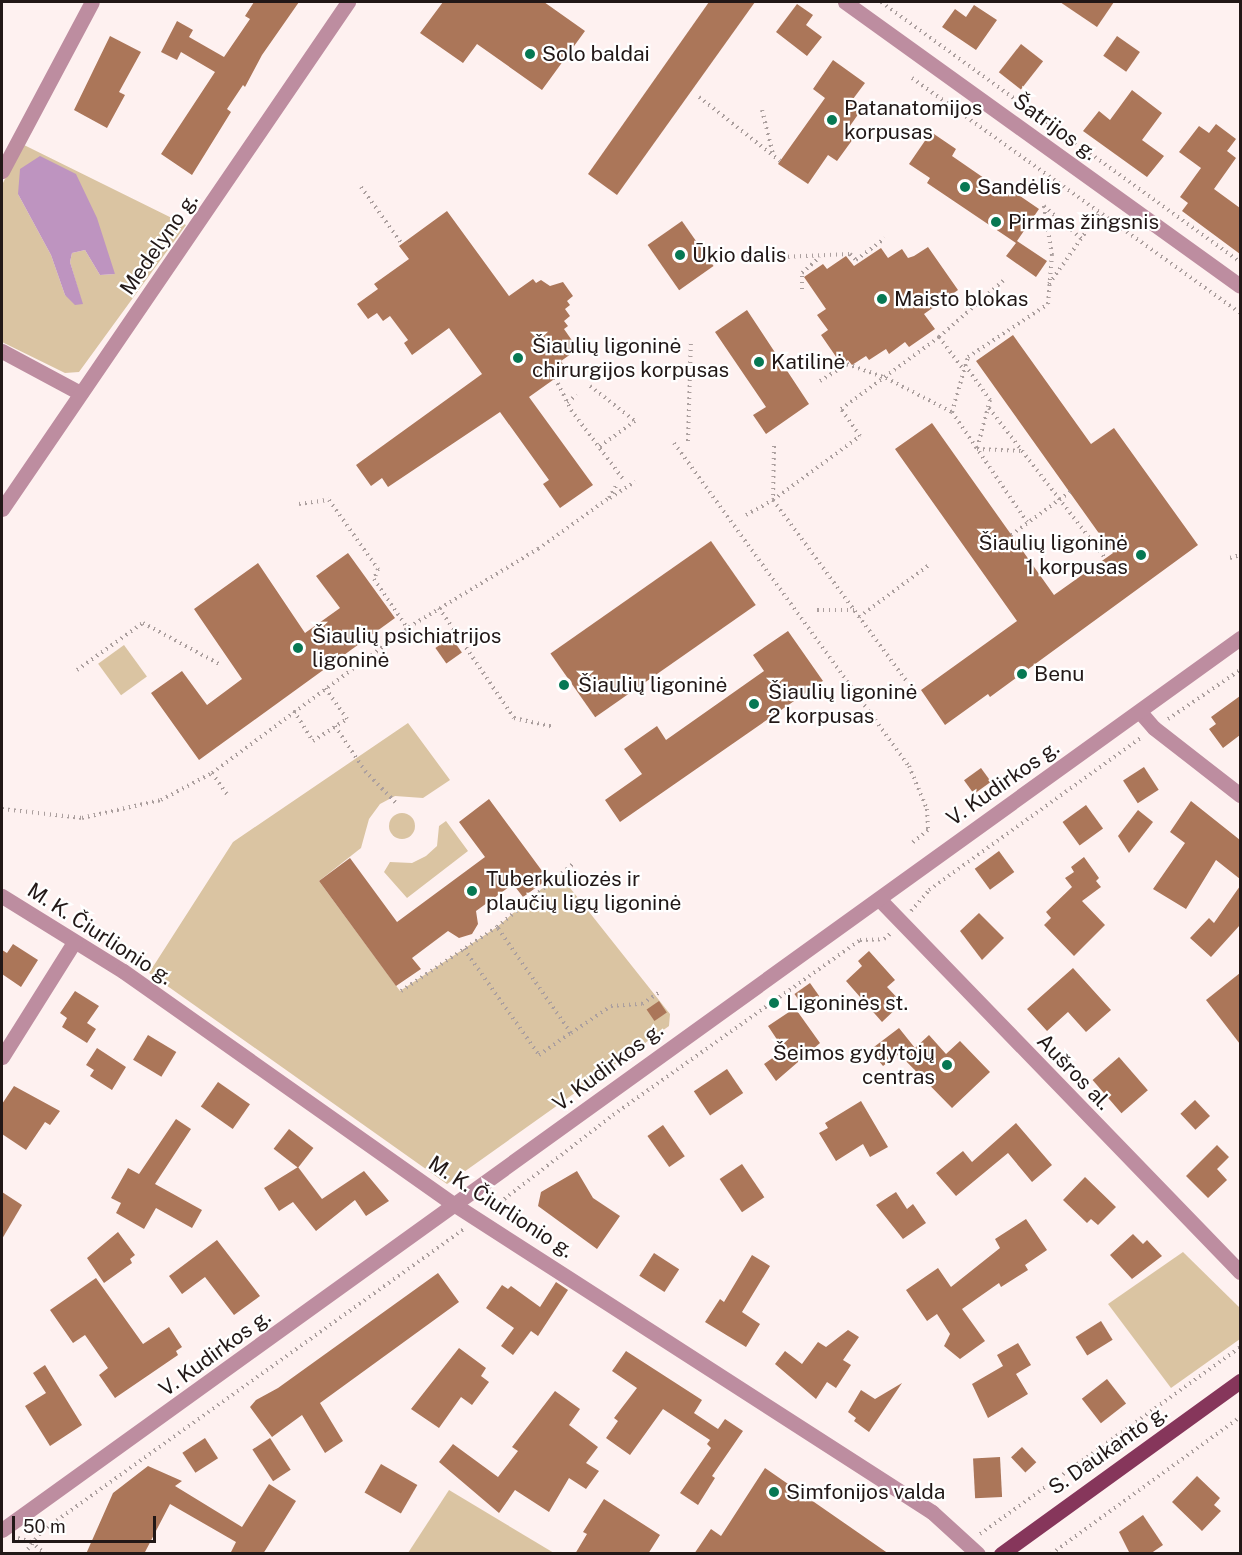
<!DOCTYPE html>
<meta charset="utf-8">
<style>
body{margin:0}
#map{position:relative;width:1242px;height:1555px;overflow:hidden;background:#fef1f0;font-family:"Public Sans",sans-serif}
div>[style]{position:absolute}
.green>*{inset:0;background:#dac4a2;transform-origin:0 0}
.round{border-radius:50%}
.water>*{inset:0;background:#be94c0}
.building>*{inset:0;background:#ab7659;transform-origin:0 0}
.path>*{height:4px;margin-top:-2px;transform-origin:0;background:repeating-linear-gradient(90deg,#ab9f9e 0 1.5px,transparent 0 6px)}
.minor>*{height:15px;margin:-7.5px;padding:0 7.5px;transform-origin:7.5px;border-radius:7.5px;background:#bd8da0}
.major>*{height:15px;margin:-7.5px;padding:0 7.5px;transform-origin:7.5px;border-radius:7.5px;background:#86365b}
.dots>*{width:16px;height:16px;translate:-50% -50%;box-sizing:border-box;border:3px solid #fff;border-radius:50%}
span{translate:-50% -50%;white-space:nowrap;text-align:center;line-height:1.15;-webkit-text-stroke:4.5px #fff;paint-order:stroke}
.poi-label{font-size:21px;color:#221817}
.left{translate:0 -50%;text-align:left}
.right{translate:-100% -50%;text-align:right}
.street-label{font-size:21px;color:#221817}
.frame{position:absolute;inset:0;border:3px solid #221817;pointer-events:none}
.scale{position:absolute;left:12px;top:1516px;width:144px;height:27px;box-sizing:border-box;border:3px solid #221817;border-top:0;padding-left:8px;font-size:18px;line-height:21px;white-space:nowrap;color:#221817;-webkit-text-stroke:4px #fff;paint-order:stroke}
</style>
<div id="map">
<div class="green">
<i style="clip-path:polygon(evenodd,22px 144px,186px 225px,79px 372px,65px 373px,2px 342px,2px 185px,22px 144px,18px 194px,115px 274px,100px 275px,85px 250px,72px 253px,70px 262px,82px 303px,65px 295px,51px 255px,18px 194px)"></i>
<i style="left:124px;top:645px;width:39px;height:32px;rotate:54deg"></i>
<i style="clip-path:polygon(408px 723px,450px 780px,423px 798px,395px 796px,380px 804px,369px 819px,361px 848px,319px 881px,400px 991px,497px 927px,559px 874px,670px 1014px,669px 1026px,447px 1184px,149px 973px,233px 842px)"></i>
<i class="round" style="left:389px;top:813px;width:26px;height:26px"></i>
<i style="clip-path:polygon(446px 821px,468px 851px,407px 898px,384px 872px,390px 862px,412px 863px,426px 856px,437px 846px,439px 826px)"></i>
<i style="clip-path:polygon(1183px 1252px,1240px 1308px,1240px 1339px,1171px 1388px,1108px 1304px)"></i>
<i style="clip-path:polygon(449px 1490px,554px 1553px,408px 1553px)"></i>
</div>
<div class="water">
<i style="clip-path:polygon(40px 156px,76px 174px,97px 218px,115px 274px,100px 275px,85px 250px,72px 253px,70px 262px,83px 304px,75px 305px,65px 295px,51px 255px,18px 194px,20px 169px)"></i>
</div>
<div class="building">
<i style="clip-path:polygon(254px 2px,299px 2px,262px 55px,245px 87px,243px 85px,227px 109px,231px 112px,192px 175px,161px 154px,215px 72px,181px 52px,177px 60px,161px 52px,177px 21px,193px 30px,189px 37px,224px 57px,250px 19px,245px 16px)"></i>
<i style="clip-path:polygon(443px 2px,544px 2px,585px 31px,542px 90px,477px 44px,463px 63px,420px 33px)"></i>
<i style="clip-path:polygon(709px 2px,755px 2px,617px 195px,588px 174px)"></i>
<i style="clip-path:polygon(1060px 2px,1114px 2px,1097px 27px)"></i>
<i style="clip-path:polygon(797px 4px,813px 15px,806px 25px,822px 37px,807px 56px,776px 32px)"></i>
<i style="clip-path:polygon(974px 5px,997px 20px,976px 50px,942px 27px,955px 9px,966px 17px)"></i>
<i style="clip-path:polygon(110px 36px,141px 52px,119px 92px,125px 95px,107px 128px,74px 110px)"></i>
<i style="left:1117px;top:36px;width:28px;height:24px;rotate:35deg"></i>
<i style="left:1021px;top:44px;width:28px;height:36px;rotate:38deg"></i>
<i style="clip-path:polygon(833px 60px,865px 83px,853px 99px,864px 106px,845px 133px,853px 139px,837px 161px,828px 155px,808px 184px,778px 164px,825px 98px,813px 89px)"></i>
<i style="clip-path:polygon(1132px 90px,1162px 113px,1142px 140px,1164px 156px,1147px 177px,1083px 131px,1099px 111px,1110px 120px)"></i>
<i style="clip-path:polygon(1216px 124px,1236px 139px,1227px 151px,1236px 158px,1214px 189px,1240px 208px,1240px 254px,1182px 211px,1188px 203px,1180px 197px,1201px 168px,1179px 152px,1199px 126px,1209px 133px)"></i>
<i style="clip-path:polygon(931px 132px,956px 149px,952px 156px,1010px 196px,1014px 192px,1039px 209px,1017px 241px,1047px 261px,1036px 277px,1006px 256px,1016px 243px,927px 183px,930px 178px,909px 164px)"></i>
<i style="clip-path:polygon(447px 211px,509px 296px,533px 279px,536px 283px,541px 280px,550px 286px,563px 282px,573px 296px,567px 301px,570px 305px,565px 309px,570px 316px,564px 321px,568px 326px,564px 329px,578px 349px,561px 361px,567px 370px,529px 397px,593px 485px,560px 508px,543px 484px,549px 480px,500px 412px,388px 487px,382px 478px,371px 486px,356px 465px,482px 374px,449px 328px,412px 355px,404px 343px,408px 340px,390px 316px,383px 321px,377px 313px,368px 319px,357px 304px,378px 289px,374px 284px,409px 259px,399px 246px)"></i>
<i style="left:682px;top:221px;width:55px;height:42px;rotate:55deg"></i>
<i style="clip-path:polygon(928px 247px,958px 290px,924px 314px,935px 329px,909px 347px,905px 342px,889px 354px,886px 349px,869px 360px,866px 356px,852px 365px,848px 360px,841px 364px,821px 335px,828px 330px,817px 315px,826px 309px,804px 277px,823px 264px,827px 269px,846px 256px,854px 266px,881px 248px,888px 258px,902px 249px,908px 258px,914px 256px)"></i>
<i style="clip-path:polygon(747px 310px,809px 404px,766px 434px,753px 415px,766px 407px,715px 332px)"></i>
<i style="clip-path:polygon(1013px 335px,1091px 444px,1114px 428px,1198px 545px,990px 697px,988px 694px,945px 725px,921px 690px,1017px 621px,895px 449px,932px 423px,1054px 595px,1113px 553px,976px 361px)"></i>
<i style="left:711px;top:541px;width:78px;height:196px;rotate:55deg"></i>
<i style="clip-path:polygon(348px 553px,395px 618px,199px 760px,151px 693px,182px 671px,207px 705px,242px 679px,194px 609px,258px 563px,305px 633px,340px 608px,316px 576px)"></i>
<i style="clip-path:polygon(788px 631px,823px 681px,620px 822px,605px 800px,642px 774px,624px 749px,657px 726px,666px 740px,764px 671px,753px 655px)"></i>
<i style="left:451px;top:637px;width:19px;height:19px;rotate:55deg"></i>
<i style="clip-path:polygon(1240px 696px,1240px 735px,1223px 748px,1209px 729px,1216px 724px,1211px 717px)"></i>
<i style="left:1144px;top:767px;width:27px;height:25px;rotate:57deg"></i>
<i style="left:981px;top:768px;width:17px;height:21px;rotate:54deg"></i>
<i style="clip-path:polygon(489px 799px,548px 879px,523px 897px,513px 884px,476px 911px,478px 924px,472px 934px,459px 938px,448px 931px,412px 958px,421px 969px,396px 986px,319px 881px,350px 858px,397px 922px,485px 857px,459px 822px)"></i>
<i style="clip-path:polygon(1191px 801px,1240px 840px,1240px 879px,1216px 860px,1186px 909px,1153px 889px,1185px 843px,1170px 832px)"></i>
<i style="left:1086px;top:805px;width:29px;height:29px;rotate:54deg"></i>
<i style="clip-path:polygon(1138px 810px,1153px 822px,1129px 853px,1118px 836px)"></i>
<i style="left:999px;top:851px;width:26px;height:30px;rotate:54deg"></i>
<i style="clip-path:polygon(1084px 857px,1099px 878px,1096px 881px,1101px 887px,1082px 901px,1105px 925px,1074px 956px,1044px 925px,1051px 918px,1046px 912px,1072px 887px,1065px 878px,1074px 872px,1071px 867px)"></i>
<i style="clip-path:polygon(1240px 886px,1240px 925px,1211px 957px,1190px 938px,1209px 918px,1214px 923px)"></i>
<i style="clip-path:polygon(979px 913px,1004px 938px,982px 960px,960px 931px)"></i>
<i style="clip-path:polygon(13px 944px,38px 960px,21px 987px,2px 974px,2px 950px,7px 953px)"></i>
<i style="clip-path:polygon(869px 951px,895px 980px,887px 987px,902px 1003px,882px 1022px,846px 981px,862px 966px,858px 961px)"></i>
<i style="clip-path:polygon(1073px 968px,1111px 1010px,1086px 1032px,1068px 1012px,1047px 1031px,1027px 1009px)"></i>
<i style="clip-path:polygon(1240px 973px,1240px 1044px,1206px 1000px)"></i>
<i style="left:810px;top:983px;width:16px;height:19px;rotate:55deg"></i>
<i style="clip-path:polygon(75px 991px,99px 1006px,87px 1023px,96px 1029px,87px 1043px,62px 1027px,67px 1018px,60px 1013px)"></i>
<i style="left:659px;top:1001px;width:14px;height:15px;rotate:56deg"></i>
<i style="clip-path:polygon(795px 1008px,820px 1043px,776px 1081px,764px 1064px,784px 1050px,768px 1026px)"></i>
<i style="clip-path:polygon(899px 1028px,915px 1048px,929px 1035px,946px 1054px,960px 1041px,990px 1072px,952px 1108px,899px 1054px,883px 1066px,870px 1050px)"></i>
<i style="left:148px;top:1035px;width:33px;height:29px;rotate:31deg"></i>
<i style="clip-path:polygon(97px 1048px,126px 1067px,112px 1090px,90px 1076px,94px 1070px,86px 1065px)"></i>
<i style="left:1119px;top:1057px;width:44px;height:35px;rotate:49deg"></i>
<i style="left:727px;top:1069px;width:29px;height:40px;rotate:56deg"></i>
<i style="left:218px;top:1082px;width:39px;height:30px;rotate:35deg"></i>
<i style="clip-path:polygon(14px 1086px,60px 1111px,50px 1125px,45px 1122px,26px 1150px,2px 1134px,2px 1104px)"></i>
<i style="left:1195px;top:1100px;width:22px;height:20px;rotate:47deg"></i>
<i style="clip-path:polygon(861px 1101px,888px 1147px,870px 1157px,863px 1144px,836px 1161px,819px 1133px,828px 1128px,825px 1123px)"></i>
<i style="clip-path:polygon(176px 1119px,191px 1129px,155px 1184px,202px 1210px,192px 1228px,156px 1208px,144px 1229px,116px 1213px,121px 1203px,111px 1198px,128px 1168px,139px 1174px)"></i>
<i style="clip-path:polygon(1016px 1123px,1052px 1165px,1032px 1182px,1008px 1153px,956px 1196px,936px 1173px,963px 1151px,972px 1162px)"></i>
<i style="left:663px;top:1125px;width:38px;height:19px;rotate:55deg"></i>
<i style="left:289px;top:1129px;width:31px;height:25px;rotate:38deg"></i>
<i style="clip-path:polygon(1217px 1145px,1229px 1157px,1217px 1169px,1227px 1180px,1208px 1198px,1186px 1176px)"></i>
<i style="left:742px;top:1164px;width:40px;height:27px;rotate:56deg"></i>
<i style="clip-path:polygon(298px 1167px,322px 1199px,364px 1171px,389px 1201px,366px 1216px,355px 1200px,316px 1231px,293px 1202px,279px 1211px,264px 1188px)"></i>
<i style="clip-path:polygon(577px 1171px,593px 1198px,620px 1216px,597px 1249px,538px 1206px,541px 1192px)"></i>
<i style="clip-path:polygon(1085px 1177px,1116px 1207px,1098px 1225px,1091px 1219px,1087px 1223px,1063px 1200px)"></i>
<i style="clip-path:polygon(2px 1192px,22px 1205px,2px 1239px)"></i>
<i style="clip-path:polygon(896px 1192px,907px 1209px,913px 1204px,926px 1223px,903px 1239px,876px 1205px)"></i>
<i style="clip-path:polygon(1026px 1219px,1047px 1250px,1025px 1265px,1028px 1270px,1001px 1287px,999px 1283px,962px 1309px,985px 1341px,960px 1359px,944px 1346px,950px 1334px,937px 1314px,927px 1321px,906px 1290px,938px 1268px,951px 1287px,1000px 1248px,995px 1239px)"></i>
<i style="clip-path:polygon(118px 1232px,135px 1255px,130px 1259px,132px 1263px,104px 1283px,87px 1258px)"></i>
<i style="clip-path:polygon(1133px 1234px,1143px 1244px,1147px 1240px,1162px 1256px,1132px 1279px,1110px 1255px)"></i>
<i style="clip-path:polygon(217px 1240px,260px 1296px,234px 1315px,205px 1277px,182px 1294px,169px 1276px)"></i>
<i style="left:654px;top:1253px;width:30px;height:27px;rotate:33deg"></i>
<i style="clip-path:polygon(752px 1255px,770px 1266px,742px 1312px,760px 1324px,746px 1347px,705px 1322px,720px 1299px,724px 1302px)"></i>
<i style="clip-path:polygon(438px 1273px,459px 1302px,320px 1403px,343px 1441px,325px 1453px,302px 1415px,272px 1437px,250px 1407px,256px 1400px,278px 1388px)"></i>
<i style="clip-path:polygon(96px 1278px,143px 1344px,169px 1327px,182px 1347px,176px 1351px,178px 1355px,115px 1398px,99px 1375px,108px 1368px,85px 1335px,73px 1343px,50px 1310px)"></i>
<i style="clip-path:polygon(556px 1282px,568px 1290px,538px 1336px,531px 1331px,513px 1355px,501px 1346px,514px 1328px,486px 1308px,502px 1285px,508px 1289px,511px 1286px,540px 1307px)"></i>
<i style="left:1101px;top:1321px;width:22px;height:30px;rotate:58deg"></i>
<i style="clip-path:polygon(848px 1330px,859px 1337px,843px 1360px,851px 1365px,836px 1388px,827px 1382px,816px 1399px,775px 1364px,785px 1351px,802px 1364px,818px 1342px,826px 1347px)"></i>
<i style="clip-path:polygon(1018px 1343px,1031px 1365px,1016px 1374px,1028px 1394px,988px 1418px,972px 1384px,1003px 1366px,997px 1355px)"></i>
<i style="clip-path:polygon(459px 1348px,486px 1368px,481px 1376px,489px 1382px,472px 1405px,461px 1397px,439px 1428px,411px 1409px)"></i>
<i style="clip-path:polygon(626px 1351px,702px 1400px,694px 1413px,718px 1429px,725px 1419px,743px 1431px,712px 1476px,715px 1478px,698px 1505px,680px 1493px,711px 1448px,707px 1444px,710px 1440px,663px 1409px,630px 1455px,606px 1438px,618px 1421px,614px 1418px,637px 1388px,612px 1371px)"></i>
<i style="clip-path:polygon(45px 1365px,82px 1425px,50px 1446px,25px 1406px,46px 1393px,33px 1373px)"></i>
<i style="left:1107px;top:1379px;width:31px;height:32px;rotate:52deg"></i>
<i style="clip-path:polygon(902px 1383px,869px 1432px,854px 1421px,856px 1418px,848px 1412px,861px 1390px,875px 1399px)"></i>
<i style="clip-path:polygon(555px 1391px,580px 1409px,569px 1425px,598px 1447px,586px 1463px,599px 1471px,586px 1489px,569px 1478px,549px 1512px,515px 1490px,499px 1513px,439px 1462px,453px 1444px,498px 1477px,518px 1451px,512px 1447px)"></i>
<i style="left:205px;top:1438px;width:24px;height:27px;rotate:57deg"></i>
<i style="left:270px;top:1438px;width:38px;height:21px;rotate:57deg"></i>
<i style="left:1022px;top:1447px;width:21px;height:15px;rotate:47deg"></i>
<i style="left:1000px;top:1457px;width:40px;height:27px;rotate:87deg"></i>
<i style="left:381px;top:1464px;width:42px;height:33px;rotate:30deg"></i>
<i style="clip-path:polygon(148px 1466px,182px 1481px,175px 1486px,242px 1527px,269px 1484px,296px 1501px,263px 1554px,230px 1554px,236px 1542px,170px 1504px,144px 1554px,86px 1554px,113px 1493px)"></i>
<i style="clip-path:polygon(765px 1468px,889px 1554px,694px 1554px,711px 1529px,721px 1536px)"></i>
<i style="clip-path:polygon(1197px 1476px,1220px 1498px,1214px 1505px,1221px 1511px,1202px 1531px,1172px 1502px)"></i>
<i style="clip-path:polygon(604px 1499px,660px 1535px,648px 1554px,575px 1554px,587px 1534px,583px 1532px)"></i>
<i style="clip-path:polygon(1143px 1515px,1163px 1545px,1150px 1554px,1130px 1554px,1119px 1532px)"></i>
</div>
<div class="path">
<i style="left:881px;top:2px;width:443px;rotate:35.9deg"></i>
<i style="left:912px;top:78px;width:403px;rotate:35.6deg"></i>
<i style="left:699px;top:97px;width:103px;rotate:38.3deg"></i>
<i style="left:762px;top:110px;width:45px;rotate:76deg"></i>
<i style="left:361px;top:187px;width:70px;rotate:54.3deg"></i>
<i style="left:728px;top:259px;width:122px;rotate:-2.3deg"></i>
<i style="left:850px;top:254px;width:8px;rotate:45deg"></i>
<i style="left:856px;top:260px;width:36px;rotate:-37deg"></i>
<i style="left:1049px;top:284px;width:88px;rotate:-54.7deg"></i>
<i style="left:802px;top:289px;width:16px;rotate:-90deg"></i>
<i style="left:802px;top:273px;width:24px;rotate:-42deg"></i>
<i style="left:939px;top:337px;width:40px;rotate:53deg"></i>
<i style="left:965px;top:365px;width:43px;rotate:54.5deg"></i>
<i style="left:990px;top:400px;width:51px;rotate:104.9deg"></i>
<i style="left:977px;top:449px;width:44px;rotate:2.6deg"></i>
<i style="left:555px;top:378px;width:36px;rotate:63deg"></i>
<i style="left:571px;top:410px;width:88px;rotate:52.9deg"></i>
<i style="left:820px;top:381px;width:32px;rotate:-32deg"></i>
<i style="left:847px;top:364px;width:41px;rotate:19.7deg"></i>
<i style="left:886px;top:378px;width:74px;rotate:27.3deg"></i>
<i style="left:952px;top:412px;width:133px;rotate:55.7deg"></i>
<i style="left:590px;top:386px;width:57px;rotate:37.9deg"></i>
<i style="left:635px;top:421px;width:44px;rotate:144.2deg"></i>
<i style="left:567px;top:402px;width:12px;rotate:-35deg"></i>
<i style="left:989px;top:408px;width:190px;rotate:52.3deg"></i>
<i style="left:952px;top:412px;width:57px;rotate:-73.8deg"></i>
<i style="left:968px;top:357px;width:96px;rotate:-33.5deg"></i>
<i style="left:1048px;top:304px;width:49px;rotate:-85.3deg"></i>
<i style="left:1052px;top:255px;width:50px;rotate:-99.3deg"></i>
<i style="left:1044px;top:206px;width:52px;rotate:41.1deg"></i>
<i style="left:688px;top:441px;width:102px;rotate:-88.3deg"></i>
<i style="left:674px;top:443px;width:399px;rotate:54deg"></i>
<i style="left:909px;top:766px;width:47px;rotate:67.3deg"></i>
<i style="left:927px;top:809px;width:21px;rotate:87deg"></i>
<i style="left:928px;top:830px;width:22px;rotate:141deg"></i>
<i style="left:774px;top:446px;width:54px;rotate:91.1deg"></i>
<i style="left:773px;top:500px;width:227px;rotate:53.6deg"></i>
<i style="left:610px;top:498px;width:30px;rotate:-33deg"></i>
<i style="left:299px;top:504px;width:30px;rotate:-8deg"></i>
<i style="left:329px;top:500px;width:85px;rotate:54.6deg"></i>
<i style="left:378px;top:569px;width:11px;rotate:112deg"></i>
<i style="left:374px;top:579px;width:60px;rotate:55.8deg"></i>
<i style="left:746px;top:515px;width:31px;rotate:-29deg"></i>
<i style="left:773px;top:500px;width:108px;rotate:-36.3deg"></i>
<i style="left:860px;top:436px;width:33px;rotate:-125deg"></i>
<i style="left:841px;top:409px;width:122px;rotate:-36.3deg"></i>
<i style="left:939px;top:337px;width:88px;rotate:-41.3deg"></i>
<i style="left:1011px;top:535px;width:73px;rotate:-36.1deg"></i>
<i style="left:1230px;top:558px;width:10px;rotate:-17deg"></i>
<i style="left:439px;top:608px;width:133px;rotate:55.7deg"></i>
<i style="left:514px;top:718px;width:41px;rotate:12.7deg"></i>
<i style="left:817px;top:610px;width:37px"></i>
<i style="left:859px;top:617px;width:87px;rotate:-36.6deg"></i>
<i style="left:77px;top:670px;width:81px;rotate:-35.5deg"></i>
<i style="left:143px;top:623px;width:86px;rotate:28.3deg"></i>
<i style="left:294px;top:711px;width:36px;rotate:58deg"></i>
<i style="left:313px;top:741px;width:40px;rotate:-32.9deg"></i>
<i style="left:347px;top:719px;width:38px;rotate:-125deg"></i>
<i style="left:1168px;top:719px;width:87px;rotate:-34.2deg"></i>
<i style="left:335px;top:726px;width:54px;rotate:56.3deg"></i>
<i style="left:365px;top:771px;width:47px;rotate:45.9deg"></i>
<i style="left:212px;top:773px;width:28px;rotate:55deg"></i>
<i style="left:2px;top:809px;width:81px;rotate:6.4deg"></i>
<i style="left:82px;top:818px;width:81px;rotate:-12.8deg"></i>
<i style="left:161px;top:800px;width:58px;rotate:-27.9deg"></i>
<i style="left:212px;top:773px;width:245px;rotate:-36.5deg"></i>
<i style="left:409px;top:627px;width:151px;rotate:-31.2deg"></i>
<i style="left:538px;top:549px;width:87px;rotate:-35.7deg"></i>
<i style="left:609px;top:498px;width:16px;rotate:-60deg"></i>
<i style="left:911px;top:911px;width:28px;rotate:-49deg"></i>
<i style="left:929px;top:890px;width:262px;rotate:-35.7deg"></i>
<i style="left:464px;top:949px;width:130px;rotate:54.7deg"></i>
<i style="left:539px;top:1055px;width:39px;rotate:-35deg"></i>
<i style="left:571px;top:1033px;width:129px;rotate:-124.9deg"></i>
<i style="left:401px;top:991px;width:115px;rotate:-33.7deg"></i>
<i style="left:497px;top:927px;width:100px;rotate:-39.7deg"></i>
<i style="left:571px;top:1033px;width:48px;rotate:-34deg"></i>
<i style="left:611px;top:1006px;width:31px;rotate:-4deg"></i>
<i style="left:642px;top:1004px;width:23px;rotate:-34deg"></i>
<i style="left:490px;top:1210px;width:155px;rotate:-37.7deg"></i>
<i style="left:613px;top:1115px;width:303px;rotate:-35.3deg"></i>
<i style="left:860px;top:940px;width:24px;rotate:-2deg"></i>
<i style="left:884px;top:939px;width:8px;rotate:-40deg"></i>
<i style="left:980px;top:1534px;width:320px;rotate:-35.7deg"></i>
<i style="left:18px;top:1538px;width:14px;rotate:17deg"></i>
<i style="left:31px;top:1542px;width:19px;rotate:39deg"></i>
<i style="left:24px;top:1554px;width:29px;rotate:-52deg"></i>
<i style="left:42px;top:1531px;width:519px;rotate:-35.59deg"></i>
<i style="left:1051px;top:1554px;width:233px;rotate:-35.9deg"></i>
</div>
<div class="minor">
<i style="left:845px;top:2px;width:486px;rotate:35.7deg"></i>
<i style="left:2px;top:171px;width:191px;rotate:-62deg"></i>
<i style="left:2px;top:351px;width:89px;rotate:28.3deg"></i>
<i style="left:2px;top:509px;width:614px;rotate:-55.69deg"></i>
<i style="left:1140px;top:712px;width:21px;rotate:49deg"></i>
<i style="left:1154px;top:728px;width:109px;rotate:37.9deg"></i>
<i style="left:2px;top:896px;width:142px;rotate:31.8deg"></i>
<i style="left:123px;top:971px;width:406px;rotate:35.2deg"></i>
<i style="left:455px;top:1205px;width:567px;rotate:32.77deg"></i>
<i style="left:932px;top:1512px;width:62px;rotate:42.4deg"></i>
<i style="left:879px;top:899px;width:519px;rotate:45.94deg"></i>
<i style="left:2px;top:1057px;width:136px;rotate:-57.9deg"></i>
<i style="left:2px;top:1530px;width:1526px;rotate:-35.77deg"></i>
</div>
<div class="major">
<i style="left:1001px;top:1554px;width:295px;rotate:-35.9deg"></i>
</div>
<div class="dots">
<i style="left:530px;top:54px;background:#077853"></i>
<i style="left:832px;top:120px;background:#077853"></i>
<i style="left:965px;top:187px;background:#077853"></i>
<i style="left:996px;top:222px;background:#077853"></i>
<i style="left:680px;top:255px;background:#077853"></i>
<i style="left:882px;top:299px;background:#077853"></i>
<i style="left:518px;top:358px;background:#077853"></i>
<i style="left:759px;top:362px;background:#077853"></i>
<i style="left:1141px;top:555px;background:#077853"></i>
<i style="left:298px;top:648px;background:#077853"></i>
<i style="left:1022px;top:674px;background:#077853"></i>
<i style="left:564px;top:685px;background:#077853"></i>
<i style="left:754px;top:704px;background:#077853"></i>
<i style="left:472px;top:891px;background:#077853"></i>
<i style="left:774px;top:1003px;background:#077853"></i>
<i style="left:947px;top:1065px;background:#077853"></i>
<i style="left:774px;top:1492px;background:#077853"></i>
</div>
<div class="poi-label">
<span class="left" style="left:542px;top:54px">Solo baldai</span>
<span class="left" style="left:844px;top:120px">Patanatomijos<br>korpusas</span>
<span class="left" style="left:977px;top:187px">Sandėlis</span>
<span class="left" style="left:1008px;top:222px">Pirmas žingsnis</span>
<span class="left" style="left:692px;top:255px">Ūkio dalis</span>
<span class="left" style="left:894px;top:299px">Maisto blokas</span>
<span class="left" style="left:532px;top:358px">Šiaulių ligoninė<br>chirurgijos korpusas</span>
<span class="left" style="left:771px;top:362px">Katilinė</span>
<span class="right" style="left:1128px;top:555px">Šiaulių ligoninė<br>1 korpusas</span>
<span class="left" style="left:312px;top:648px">Šiaulių psichiatrijos<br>ligoninė</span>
<span class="left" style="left:1034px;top:674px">Benu</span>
<span class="left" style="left:578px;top:685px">Šiaulių ligoninė</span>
<span class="left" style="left:768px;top:704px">Šiaulių ligoninė<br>2 korpusas</span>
<span class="left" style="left:486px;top:891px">Tuberkuliozės ir<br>plaučių ligų ligoninė</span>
<span class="left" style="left:786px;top:1003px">Ligoninės st.</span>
<span class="right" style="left:935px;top:1065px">Šeimos gydytojų<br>centras</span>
<span class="left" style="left:786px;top:1492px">Simfonijos valda</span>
</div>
<div class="street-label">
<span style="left:1055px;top:127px;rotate:36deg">Šatrijos g.</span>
<span style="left:159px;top:244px;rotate:-55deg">Medelyno g.</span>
<span style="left:1003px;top:783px;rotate:-35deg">V. Kudirkos g.</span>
<span style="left:100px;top:934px;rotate:33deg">M. K. Čiurlionio g.</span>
<span style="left:608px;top:1067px;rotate:-37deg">V. Kudirkos g.</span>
<span style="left:1074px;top:1072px;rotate:46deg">Aušros al.</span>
<span style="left:501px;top:1207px;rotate:33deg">M. K. Čiurlionio g.</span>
<span style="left:215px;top:1353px;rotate:-36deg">V. Kudirkos g.</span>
<span style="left:1108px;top:1450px;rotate:-35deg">S. Daukanto g.</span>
</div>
<div class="frame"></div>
<div class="scale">50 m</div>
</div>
